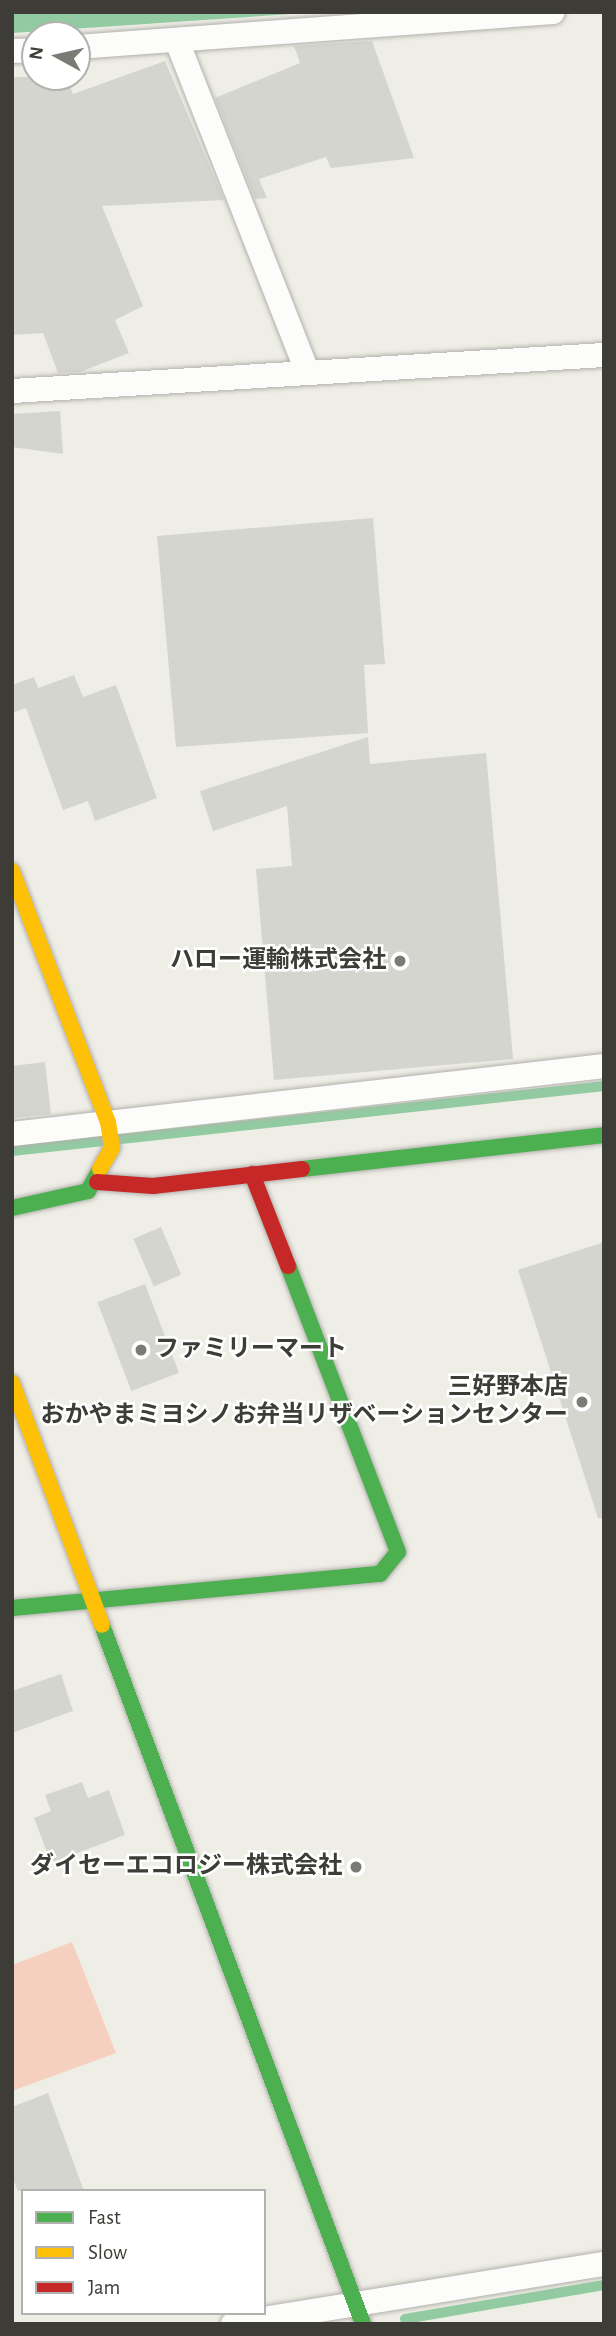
<!DOCTYPE html>
<meta charset="utf-8">
<style>
body{margin:0}
#map{position:relative;width:616px;height:2336px;overflow:hidden;background:#eeede6;font-family:"Alegreya Sans","Noto Sans JP",sans-serif}
div>[style]{position:absolute}
.green>*{inset:0;background:#f5d0be}
.water>*{inset:0;background:#92cba1}
.stream>*{height:10px;margin:-5px;padding:0 5px;transform-origin:5px;border-radius:5px;background:#92cba1}
.building>*{inset:0;background:#d5d5d0;transform-origin:0 0}
.roads{filter:drop-shadow(0 0 2px #b2b1ac) drop-shadow(0 0 2px #b2b1ac)}
.street>*{height:24px;margin:-12px;padding:0 12px;transform-origin:12px;border-radius:12px;background:#fcfcfb}
.fast>*{height:16px;margin:-8px;padding:0 8px;transform-origin:8px;border-radius:8px;background:#4caf50}
.slow>*{height:16px;margin:-8px;padding:0 8px;transform-origin:8px;border-radius:8px;background:#ffc107}
.jam>*{height:16px;margin:-8px;padding:0 8px;transform-origin:8px;border-radius:8px;background:#c62828}
.dots>*{width:19px;height:19px;translate:-50% -50%;box-sizing:border-box;border:4px solid #fff;border-radius:50%}
span{translate:-50% -50%;white-space:nowrap;text-align:center;line-height:1.15;-webkit-text-stroke:5px #fff;paint-order:stroke}
.poi-label{font-size:24px;color:#3d3c37;font-weight:700}
.right{translate:-100% -50%;text-align:right}
.left{translate:0 -50%;text-align:left}
.frame{position:absolute;inset:0;border:14px solid #3d3c37;pointer-events:none}
.legend{position:absolute;left:21px;top:2189px;width:245px;height:126px;box-sizing:border-box;background:#fff;border:2px solid #b1b1af;margin:0;padding:9px 12px;list-style:none;font-size:21px;color:#3d3c37}
.legend li{display:flex;align-items:center;gap:14px;height:35px}
.legend b{width:35px;border:2px solid #b1b1af}
.north{position:absolute;left:21px;top:21px;width:70px;height:70px;box-sizing:border-box;background:#fff;border:2px solid #b1b1af;border-radius:50%;rotate:278deg;font-size:19px;font-weight:700;line-height:28px;text-align:center;color:#3d3c37}
.north::after{content:'';display:block;margin:auto;width:24px;height:32px;background:#7b7a74;clip-path:polygon(50% 0,100% 100%,50% 72%,0 100%)}
</style>
<div id="map">
<div class="green">
<i style="clip-path:polygon(72px 1942px,116px 2053px,12px 2091px,12px 1965px)"></i>
</div>
<div class="water">
<i style="clip-path:polygon(12px 12px,322px 12px,12px 33px)"></i>
</div>
<div class="stream">
<i style="left:12px;top:1151px;width:596px;rotate:-6.27deg"></i>
<i style="left:405px;top:2319px;width:202px;rotate:-9.7deg"></i>
</div>
<div class="building">
<i style="clip-path:polygon(372px 41px,414px 158px,331px 168px,326px 157px,259px 179px,267px 198px,255px 199px,215px 98px,300px 63px,294px 46px)"></i>
<i style="clip-path:polygon(165px 61px,224px 200px,102px 206px,143px 306px,115px 320px,129px 353px,80px 372px,58px 373px,43px 333px,12px 335px,12px 77px,66px 77px,73px 94px)"></i>
<i style="clip-path:polygon(60px 411px,63px 454px,12px 447px,12px 414px)"></i>
<i style="clip-path:polygon(373px 518px,385px 664px,364px 665px,368px 733px,176px 747px,157px 536px)"></i>
<i style="clip-path:polygon(74px 675px,83px 697px,116px 685px,157px 798px,95px 821px,88px 801px,63px 810px,26px 708px,12px 713px,12px 685px,34px 677px,38px 688px)"></i>
<i style="clip-path:polygon(368px 737px,370px 764px,486px 753px,513px 1059px,274px 1080px,256px 869px,292px 866px,287px 806px,213px 831px,200px 791px)"></i>
<i style="clip-path:polygon(45px 1062px,51px 1114px,12px 1118px,12px 1066px)"></i>
<i style="left:161px;top:1227px;width:52px;height:30px;rotate:67deg"></i>
<i style="clip-path:polygon(604px 1242px,604px 1518px,598px 1518px,518px 1270px)"></i>
<i style="left:145px;top:1284px;width:95px;height:51px;rotate:69deg"></i>
<i style="clip-path:polygon(61px 1674px,73px 1711px,12px 1733px,12px 1691px)"></i>
<i style="clip-path:polygon(82px 1782px,88px 1798px,109px 1790px,125px 1835px,51px 1863px,34px 1818px,51px 1811px,45px 1795px)"></i>
<i style="clip-path:polygon(48px 2093px,84px 2191px,18px 2191px,12px 2176px,12px 2107px)"></i>
</div>
<div class="roads">
<div class="street">
<i style="left:177px;top:41px;width:355px;rotate:68.5deg"></i>
<i style="left:77px;top:47px;width:477px;rotate:-4.2deg"></i>
<i style="left:12px;top:51px;width:23px;rotate:-2deg"></i>
<i style="left:12px;top:391px;width:593px;rotate:-3.48deg"></i>
<i style="left:12px;top:1134px;width:596px;rotate:-6.55deg"></i>
<i style="left:233px;top:2324px;width:376px;rotate:-9.2deg"></i>
</div>
<div class="fast">
<i style="left:302px;top:1169px;width:304px;rotate:-6.4deg"></i>
<i style="left:12px;top:1208px;width:78px;rotate:-12.6deg"></i>
<i style="left:88px;top:1191px;width:25px;rotate:-61deg"></i>
<i style="left:12px;top:1608px;width:370px;rotate:-5.3deg"></i>
<i style="left:380px;top:1574px;width:28px;rotate:-51deg"></i>
<i style="left:398px;top:1552px;width:306px;rotate:-111deg"></i>
<i style="left:102px;top:1625px;width:746px;rotate:69.52deg"></i>
</div>
<div class="slow">
<i style="left:12px;top:871px;width:269px;rotate:69.1deg"></i>
<i style="left:108px;top:1122px;width:26px;rotate:81deg"></i>
<i style="left:112px;top:1148px;width:24px;rotate:120deg"></i>
<i style="left:12px;top:1383px;width:258px;rotate:69.6deg"></i>
</div>
<div class="jam">
<i style="left:252px;top:1174px;width:99px;rotate:68.6deg"></i>
<i style="left:97px;top:1182px;width:56px;rotate:4.1deg"></i>
<i style="left:153px;top:1186px;width:150px;rotate:-6.5deg"></i>
</div>
</div>
<div class="dots">
<i style="left:400px;top:961px;background:#7b7a74"></i>
<i style="left:141px;top:1350px;background:#7b7a74"></i>
<i style="left:582px;top:1402px;background:#7b7a74"></i>
<i style="left:356px;top:1867px;background:#7b7a74"></i>
</div>
<div class="poi-label">
<span class="right" style="left:386px;top:961px">ハロー運輸株式会社</span>
<span class="left" style="left:155px;top:1350px">ファミリーマート</span>
<span class="right" style="left:568px;top:1402px">三好野本店<br>おかやまミヨシノお弁当リザベーションセンター</span>
<span class="right" style="left:342px;top:1867px">ダイセーエコロジー株式会社</span>
</div>
<div class="frame"></div>
<ul class="legend">
<li><b style="height:9px;background:#4caf50"></b>Fast</li>
<li><b style="height:9px;background:#ffc107"></b>Slow</li>
<li><b style="height:9px;background:#c62828"></b>Jam</li>
</ul>
<div class="north">N</div>
</div>
